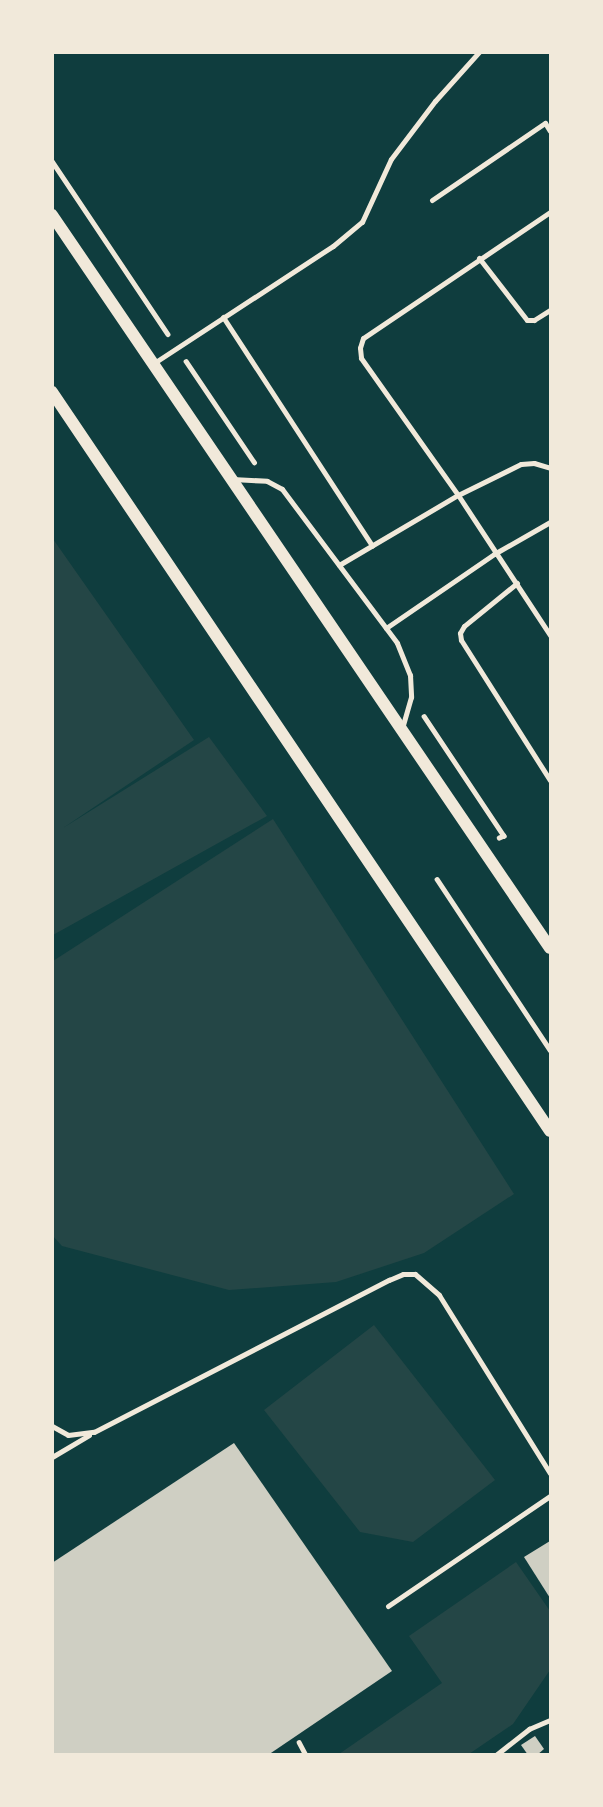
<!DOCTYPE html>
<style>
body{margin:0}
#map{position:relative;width:603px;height:1807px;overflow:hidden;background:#0f3d3e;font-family:"Varela Round",sans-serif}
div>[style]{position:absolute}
.green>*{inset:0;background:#244646}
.building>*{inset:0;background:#cfcfc3}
.path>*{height:4.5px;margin:-2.25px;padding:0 2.25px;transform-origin:2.25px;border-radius:2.25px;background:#f1e9da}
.service>*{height:5px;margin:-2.5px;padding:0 2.5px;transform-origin:2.5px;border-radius:2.5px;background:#f1e9da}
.tertiary>*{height:12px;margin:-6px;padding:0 6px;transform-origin:6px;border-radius:6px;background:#f1e9da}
span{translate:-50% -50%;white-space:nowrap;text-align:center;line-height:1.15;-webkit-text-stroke:5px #f1e9da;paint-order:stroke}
.frame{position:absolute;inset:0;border:54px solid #f1e9da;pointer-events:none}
</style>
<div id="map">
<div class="green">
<i style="clip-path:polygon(53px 539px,194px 740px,63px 828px,209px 737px,267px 816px,53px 935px)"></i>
<i style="clip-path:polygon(273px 819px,514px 1194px,424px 1253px,336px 1282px,229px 1290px,62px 1246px,52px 1235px,53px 961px)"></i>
<i style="clip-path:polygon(374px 1325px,495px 1480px,413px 1542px,360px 1532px,264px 1410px)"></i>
<i style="clip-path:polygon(516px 1562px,550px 1611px,550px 1670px,513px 1724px,469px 1754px,339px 1754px,442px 1683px,409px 1636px)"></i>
</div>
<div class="building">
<i style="clip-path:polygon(234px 1443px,392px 1671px,268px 1755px,52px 1755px,52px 1563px)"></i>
<i style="clip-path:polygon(550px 1541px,550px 1598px,524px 1557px)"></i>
<i style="clip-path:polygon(535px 1736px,544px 1749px,537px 1755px,528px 1755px,521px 1745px)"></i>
</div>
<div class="path">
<i style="left:52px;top:161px;width:208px;rotate:56.2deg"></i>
<i style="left:186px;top:361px;width:122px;rotate:56deg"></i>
<i style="left:424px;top:716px;width:144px;rotate:56.3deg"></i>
<i style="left:504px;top:836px;width:5px;rotate:158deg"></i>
<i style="left:437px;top:879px;width:205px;rotate:56.5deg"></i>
<i style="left:299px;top:1742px;width:15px;rotate:62deg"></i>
<i style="left:496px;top:1755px;width:42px;rotate:-38.2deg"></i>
<i style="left:529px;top:1729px;width:23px;rotate:-23deg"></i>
</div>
<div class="service">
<i style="left:432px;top:200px;width:137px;rotate:-34.3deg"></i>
<i style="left:545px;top:123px;width:9px;rotate:58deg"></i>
<i style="left:550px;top:212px;width:225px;rotate:146deg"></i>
<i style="left:363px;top:338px;width:10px;rotate:107deg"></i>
<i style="left:360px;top:348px;width:10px;rotate:84deg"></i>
<i style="left:361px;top:358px;width:168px;rotate:54.7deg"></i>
<i style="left:458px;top:495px;width:168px;rotate:56.7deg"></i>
<i style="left:479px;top:258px;width:78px;rotate:52.3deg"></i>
<i style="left:527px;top:320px;width:7px"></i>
<i style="left:534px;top:320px;width:19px;rotate:-32deg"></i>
<i style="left:223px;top:317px;width:273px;rotate:56.9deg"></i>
<i style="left:154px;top:363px;width:214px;rotate:-33.2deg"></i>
<i style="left:333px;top:246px;width:38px;rotate:-40deg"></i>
<i style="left:362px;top:222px;width:69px;rotate:-65.3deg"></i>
<i style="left:391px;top:159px;width:73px;rotate:-52.8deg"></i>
<i style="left:435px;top:101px;width:66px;rotate:-48.1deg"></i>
<i style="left:232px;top:479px;width:35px;rotate:3deg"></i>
<i style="left:267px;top:481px;width:17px;rotate:28deg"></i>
<i style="left:282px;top:489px;width:192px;rotate:53.2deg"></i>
<i style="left:397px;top:643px;width:35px;rotate:68deg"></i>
<i style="left:410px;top:675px;width:22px;rotate:87deg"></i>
<i style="left:411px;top:697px;width:32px;rotate:106deg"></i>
<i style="left:339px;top:565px;width:138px;rotate:-30.5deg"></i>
<i style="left:458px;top:495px;width:70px;rotate:-26.2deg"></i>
<i style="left:521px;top:464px;width:13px;rotate:-4deg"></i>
<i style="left:534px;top:463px;width:17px;rotate:17deg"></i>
<i style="left:517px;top:583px;width:68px;rotate:140.9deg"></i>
<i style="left:464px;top:626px;width:8px;rotate:120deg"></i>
<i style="left:460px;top:633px;width:7px;rotate:82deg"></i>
<i style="left:461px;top:640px;width:166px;rotate:57.6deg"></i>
<i style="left:386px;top:628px;width:131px;rotate:-34.4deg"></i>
<i style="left:494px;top:554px;width:64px;rotate:-29.7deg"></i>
<i style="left:52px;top:1426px;width:18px;rotate:29deg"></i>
<i style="left:68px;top:1435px;width:26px;rotate:-7deg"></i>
<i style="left:94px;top:1432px;width:332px;rotate:-27.3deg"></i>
<i style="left:389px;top:1280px;width:15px;rotate:-23deg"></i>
<i style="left:403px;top:1274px;width:12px"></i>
<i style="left:415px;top:1274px;width:32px;rotate:41deg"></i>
<i style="left:439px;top:1295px;width:210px;rotate:58.1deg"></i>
<i style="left:52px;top:1457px;width:43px;rotate:-30.7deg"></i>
<i style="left:388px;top:1606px;width:196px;rotate:-34.2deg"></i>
</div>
<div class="tertiary">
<i style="left:52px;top:215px;width:886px;rotate:55.81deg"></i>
<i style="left:52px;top:392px;width:891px;rotate:56.02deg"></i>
</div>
<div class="frame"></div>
</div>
